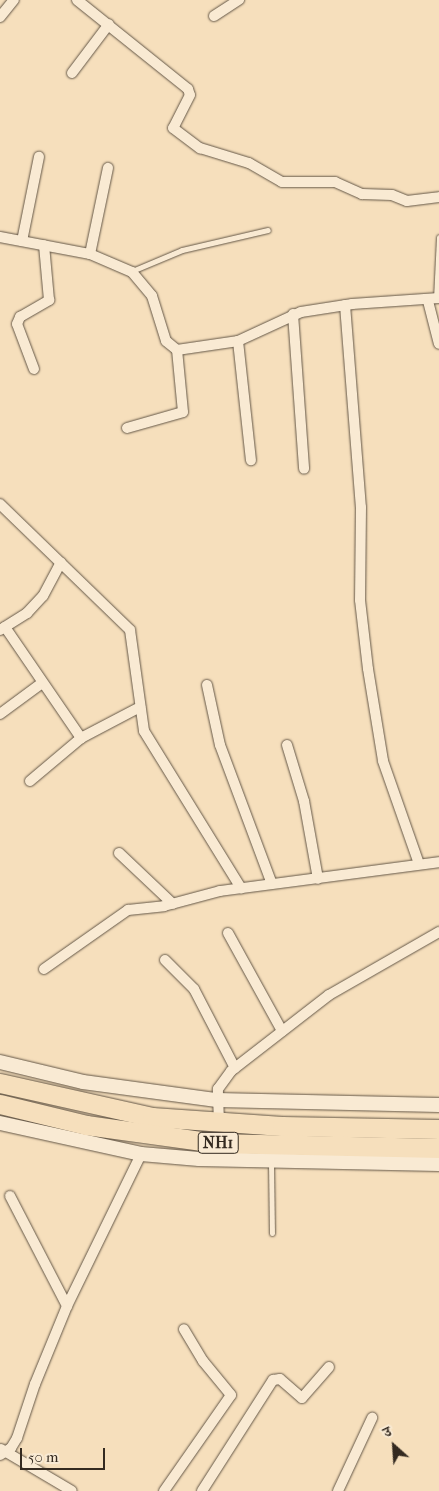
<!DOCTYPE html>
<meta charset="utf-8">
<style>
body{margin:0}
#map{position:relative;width:439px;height:1491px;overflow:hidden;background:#f6dfbc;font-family:"IM FELL French Canon","Noto Serif Devanagari",serif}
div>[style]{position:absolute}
.roads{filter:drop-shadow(0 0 1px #645747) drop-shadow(0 0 1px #645747)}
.lane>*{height:5px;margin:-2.5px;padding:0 2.5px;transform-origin:2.5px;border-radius:2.5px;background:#f9ead3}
.street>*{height:10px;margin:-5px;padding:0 5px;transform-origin:5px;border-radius:5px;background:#f9ead3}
.secondary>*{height:14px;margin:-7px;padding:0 7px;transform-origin:7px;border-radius:7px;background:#f9ead3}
.highway>*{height:19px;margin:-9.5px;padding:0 9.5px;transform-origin:9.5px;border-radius:9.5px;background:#f6dfbc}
span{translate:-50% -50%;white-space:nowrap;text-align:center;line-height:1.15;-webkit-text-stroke:4px #f9ead3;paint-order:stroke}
.shield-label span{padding:1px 4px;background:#f9ead3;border:1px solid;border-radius:4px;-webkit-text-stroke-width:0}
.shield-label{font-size:16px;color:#342a20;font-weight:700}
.north{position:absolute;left:369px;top:1421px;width:50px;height:50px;-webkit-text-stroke:4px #f9ead3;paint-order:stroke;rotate:334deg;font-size:14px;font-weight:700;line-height:20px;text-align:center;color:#342a20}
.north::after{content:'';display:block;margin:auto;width:18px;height:22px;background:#342a20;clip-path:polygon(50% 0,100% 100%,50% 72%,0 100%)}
.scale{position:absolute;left:20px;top:1448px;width:85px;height:22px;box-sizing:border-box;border:2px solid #342a20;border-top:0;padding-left:6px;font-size:15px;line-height:18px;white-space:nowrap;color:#342a20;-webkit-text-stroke:4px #f9ead3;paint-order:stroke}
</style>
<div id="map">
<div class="roads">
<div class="lane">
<i style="left:132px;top:271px;width:54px;rotate:-22.8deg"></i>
<i style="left:182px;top:250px;width:88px;rotate:-13.1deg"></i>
<i style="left:436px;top:299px;width:62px;rotate:-87.2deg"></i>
<i style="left:271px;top:1163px;width:70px;rotate:89.2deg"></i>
</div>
<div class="street">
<i style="left:77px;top:0;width:142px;rotate:38.7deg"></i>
<i style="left:188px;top:89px;width:6px;rotate:72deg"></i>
<i style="left:190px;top:95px;width:37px;rotate:117deg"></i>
<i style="left:173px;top:128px;width:34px;rotate:37deg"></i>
<i style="left:200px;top:148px;width:51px;rotate:17deg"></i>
<i style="left:249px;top:163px;width:38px;rotate:30deg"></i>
<i style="left:282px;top:182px;width:53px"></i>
<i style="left:335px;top:182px;width:30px;rotate:24deg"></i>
<i style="left:362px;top:194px;width:30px;rotate:2deg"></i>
<i style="left:392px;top:195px;width:16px;rotate:22deg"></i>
<i style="left:407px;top:201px;width:32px;rotate:-7deg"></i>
<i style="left:214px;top:16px;width:30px;rotate:-33deg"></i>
<i style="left:0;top:17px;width:22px;rotate:-51deg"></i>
<i style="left:72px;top:73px;width:61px;rotate:-52.9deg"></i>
<i style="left:0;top:237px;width:92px;rotate:10.7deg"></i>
<i style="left:90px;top:254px;width:46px;rotate:23.2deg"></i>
<i style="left:132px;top:272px;width:31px;rotate:50deg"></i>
<i style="left:152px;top:296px;width:47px;rotate:72.7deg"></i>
<i style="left:166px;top:341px;width:14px;rotate:39deg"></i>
<i style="left:177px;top:350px;width:62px;rotate:-8.4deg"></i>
<i style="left:238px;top:341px;width:69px;rotate:-24.7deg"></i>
<i style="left:301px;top:312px;width:52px;rotate:-8.9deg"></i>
<i style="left:352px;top:304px;width:87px;rotate:-3.9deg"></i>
<i style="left:22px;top:241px;width:86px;rotate:-78.6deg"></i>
<i style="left:90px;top:254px;width:88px;rotate:-78.2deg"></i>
<i style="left:428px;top:301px;width:44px;rotate:75.7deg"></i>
<i style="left:345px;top:305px;width:203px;rotate:85.5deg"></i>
<i style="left:361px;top:507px;width:93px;rotate:90.6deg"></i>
<i style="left:360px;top:600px;width:69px;rotate:83.4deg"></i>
<i style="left:368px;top:669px;width:93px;rotate:80.7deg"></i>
<i style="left:383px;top:761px;width:109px;rotate:70.7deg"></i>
<i style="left:293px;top:314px;width:155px;rotate:85.9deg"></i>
<i style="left:238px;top:341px;width:120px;rotate:83.8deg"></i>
<i style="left:34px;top:369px;width:48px;rotate:-110.7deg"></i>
<i style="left:17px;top:324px;width:8px;rotate:-67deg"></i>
<i style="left:20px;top:317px;width:34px;rotate:-30deg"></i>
<i style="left:49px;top:300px;width:55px;rotate:-95.2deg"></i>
<i style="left:127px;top:428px;width:58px;rotate:-15.9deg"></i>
<i style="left:183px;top:412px;width:62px;rotate:-95.5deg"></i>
<i style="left:0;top:504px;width:181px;rotate:44.1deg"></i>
<i style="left:130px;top:630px;width:102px;rotate:82.1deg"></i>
<i style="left:144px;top:731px;width:185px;rotate:58.3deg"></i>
<i style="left:5px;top:627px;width:135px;rotate:55.6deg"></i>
<i style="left:81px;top:738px;width:67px;rotate:-27.7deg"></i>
<i style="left:0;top:630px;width:32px;rotate:-32deg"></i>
<i style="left:27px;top:613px;width:23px;rotate:-47deg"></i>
<i style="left:43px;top:596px;width:38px;rotate:-62deg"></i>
<i style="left:207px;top:685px;width:61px;rotate:77.8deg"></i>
<i style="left:220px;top:745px;width:148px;rotate:69.5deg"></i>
<i style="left:0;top:714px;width:52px;rotate:-36.4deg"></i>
<i style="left:287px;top:745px;width:59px;rotate:73.1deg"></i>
<i style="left:304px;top:801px;width:79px;rotate:79.8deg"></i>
<i style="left:30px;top:781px;width:67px;rotate:-40.1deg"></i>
<i style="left:119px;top:853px;width:74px;rotate:43.4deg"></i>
<i style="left:228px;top:933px;width:112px;rotate:61.1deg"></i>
<i style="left:165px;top:960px;width:41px;rotate:45deg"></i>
<i style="left:194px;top:989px;width:89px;rotate:62.6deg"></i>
<i style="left:44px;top:969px;width:103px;rotate:-35.1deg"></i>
<i style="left:128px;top:910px;width:36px;rotate:-6deg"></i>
<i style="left:164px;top:906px;width:58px;rotate:-15deg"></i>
<i style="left:220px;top:891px;width:221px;rotate:-7.5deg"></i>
<i style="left:219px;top:1123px;width:34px;rotate:-92deg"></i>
<i style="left:218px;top:1089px;width:22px;rotate:-54deg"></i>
<i style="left:231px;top:1071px;width:124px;rotate:-37.8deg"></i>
<i style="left:329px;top:995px;width:127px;rotate:-29.8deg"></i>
<i style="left:10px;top:1196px;width:124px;rotate:62.6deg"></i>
<i style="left:1px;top:1449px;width:82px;rotate:30.6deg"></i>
<i style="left:0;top:1455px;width:13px;rotate:-32deg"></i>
<i style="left:11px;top:1448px;width:12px;rotate:-59deg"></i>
<i style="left:17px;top:1438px;width:57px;rotate:-71.6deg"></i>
<i style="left:35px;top:1384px;width:84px;rotate:-67.7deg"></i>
<i style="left:67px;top:1306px;width:169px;rotate:-64deg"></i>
<i style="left:164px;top:1491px;width:117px;rotate:-55.1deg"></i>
<i style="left:231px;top:1395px;width:44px;rotate:-129.5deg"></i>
<i style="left:203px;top:1361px;width:37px;rotate:-121deg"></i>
<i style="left:202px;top:1491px;width:132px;rotate:-57.4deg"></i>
<i style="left:273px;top:1380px;width:7px;rotate:-8deg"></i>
<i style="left:280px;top:1379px;width:29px;rotate:41deg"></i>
<i style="left:302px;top:1398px;width:41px;rotate:-48.9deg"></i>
<i style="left:338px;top:1491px;width:81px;rotate:-65deg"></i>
</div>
<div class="secondary">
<i style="left:0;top:1062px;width:85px;rotate:13.5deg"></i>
<i style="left:83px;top:1082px;width:135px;rotate:7.7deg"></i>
<i style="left:217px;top:1100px;width:222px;rotate:1.3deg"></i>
<i style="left:0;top:1123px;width:144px;rotate:12.4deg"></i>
<i style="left:141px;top:1154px;width:58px;rotate:4.9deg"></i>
<i style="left:199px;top:1159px;width:240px;rotate:1.2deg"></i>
</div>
<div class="highway">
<i style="left:0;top:1083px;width:156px;rotate:12.6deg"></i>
<i style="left:152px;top:1117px;width:130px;rotate:4deg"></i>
<i style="left:282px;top:1126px;width:157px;rotate:1.1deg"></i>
<i style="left:0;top:1104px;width:89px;rotate:13.7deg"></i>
<i style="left:86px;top:1125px;width:130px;rotate:7.9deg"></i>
<i style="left:215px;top:1143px;width:224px;rotate:1.3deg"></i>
</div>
</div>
<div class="shield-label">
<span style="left:218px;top:1143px">NH1</span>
</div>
<div class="north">उ</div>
<div class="scale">50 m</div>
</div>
